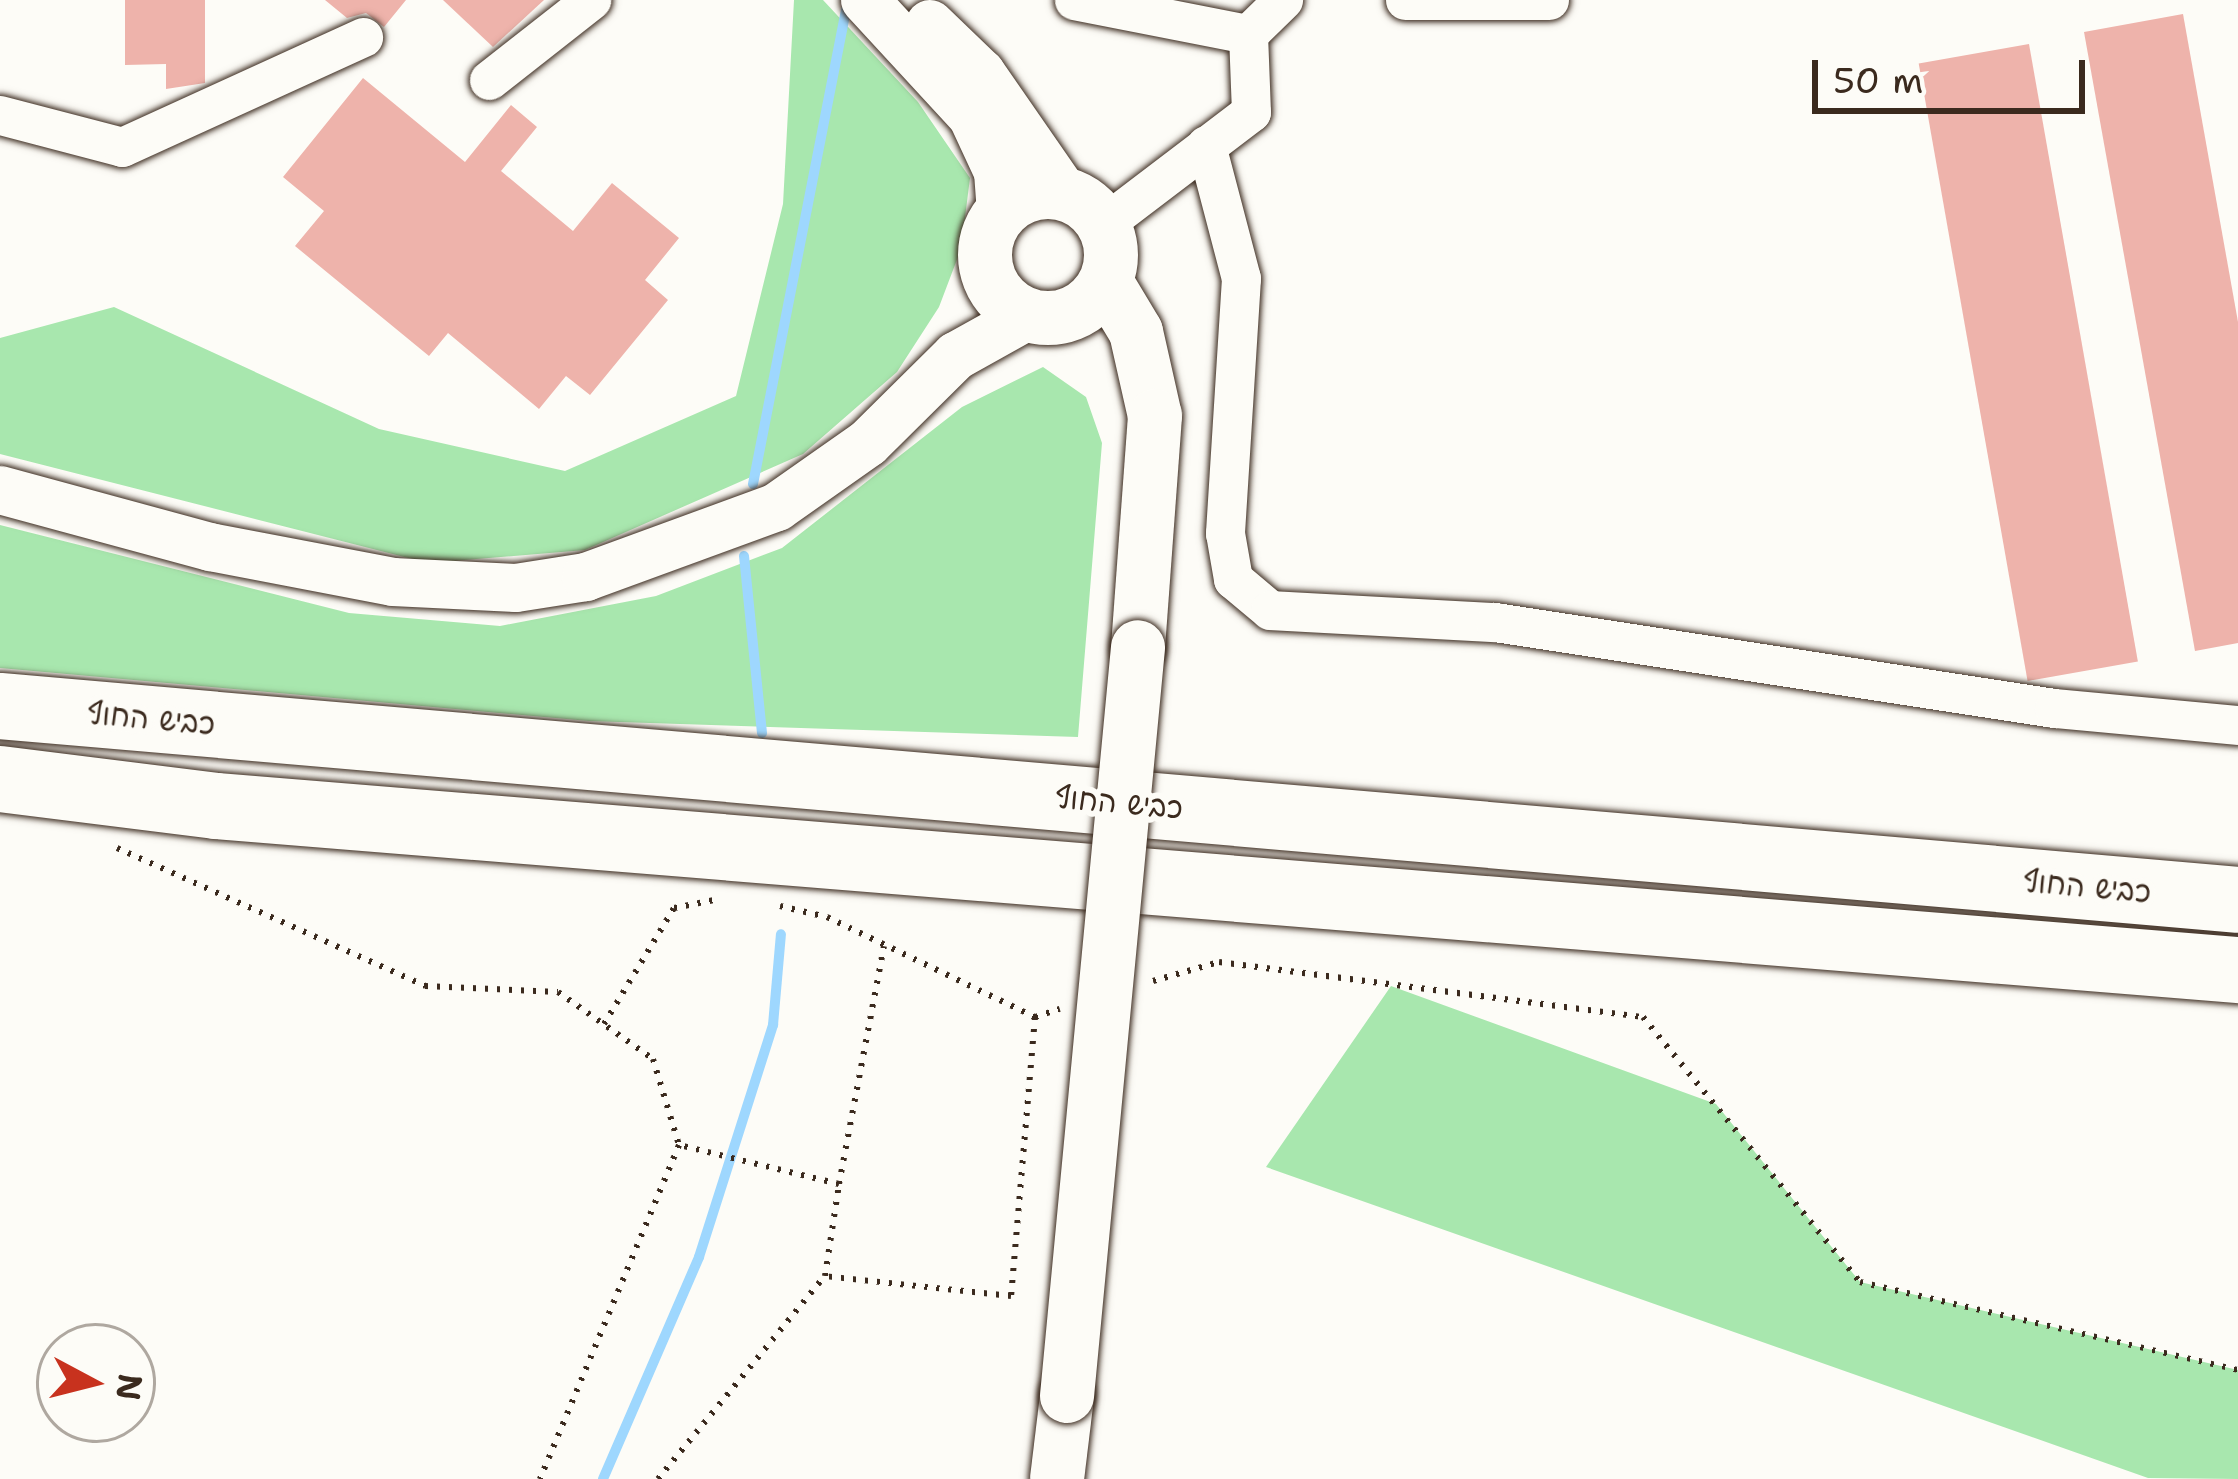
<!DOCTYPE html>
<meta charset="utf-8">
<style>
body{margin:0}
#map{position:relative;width:2238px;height:1479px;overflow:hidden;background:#fdfcf7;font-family:"Shantell Sans","Playpen Sans Hebrew",sans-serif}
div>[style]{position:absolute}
.green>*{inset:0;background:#a8e7ae}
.stream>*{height:10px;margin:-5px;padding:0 5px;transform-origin:5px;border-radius:5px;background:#9ed7fe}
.building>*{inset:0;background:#eeb3ab;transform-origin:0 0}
.path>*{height:6px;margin-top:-3px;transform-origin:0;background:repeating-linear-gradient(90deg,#3b2a1e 0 3px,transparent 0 12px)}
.roads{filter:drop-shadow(0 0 3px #3b2a1e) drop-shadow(0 0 3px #3b2a1e)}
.minor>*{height:39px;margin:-19.5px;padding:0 19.5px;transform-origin:19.5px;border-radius:19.5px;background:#fdfcf7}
.tertiary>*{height:48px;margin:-24px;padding:0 24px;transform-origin:24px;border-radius:24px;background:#fdfcf7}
.secondary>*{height:54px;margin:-27px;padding:0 27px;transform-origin:27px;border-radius:27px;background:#fdfcf7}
.secondary>.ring{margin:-27px;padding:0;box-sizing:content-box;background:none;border:54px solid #fdfcf7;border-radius:50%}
.motorway>*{height:66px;margin:-33px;padding:0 33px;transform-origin:33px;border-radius:33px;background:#fdfcf7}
.bridges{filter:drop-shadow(0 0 3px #3b2a1e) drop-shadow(0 0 3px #3b2a1e)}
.secondary-bridge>*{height:54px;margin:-27px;padding:0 27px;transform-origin:27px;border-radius:27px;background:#fdfcf7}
span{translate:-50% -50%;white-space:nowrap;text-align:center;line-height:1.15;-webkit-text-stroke:12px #fdfcf7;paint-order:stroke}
.street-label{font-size:30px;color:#3b2a1e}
.north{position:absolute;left:36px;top:1323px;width:120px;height:120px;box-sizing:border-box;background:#fdfcf7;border:3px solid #afa8a0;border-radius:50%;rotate:97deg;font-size:33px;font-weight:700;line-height:48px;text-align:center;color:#3b2a1e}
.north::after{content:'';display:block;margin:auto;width:42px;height:54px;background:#c8321e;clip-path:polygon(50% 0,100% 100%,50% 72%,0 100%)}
.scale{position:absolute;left:1812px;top:60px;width:273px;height:54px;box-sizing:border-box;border:6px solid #3b2a1e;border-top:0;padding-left:15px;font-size:36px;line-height:42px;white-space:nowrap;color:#3b2a1e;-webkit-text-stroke:9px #fdfcf7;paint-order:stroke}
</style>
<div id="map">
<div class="green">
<i style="clip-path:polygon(794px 0,823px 0,918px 102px,970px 178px,961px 249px,939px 307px,897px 372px,803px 454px,585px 550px,428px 563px,0 454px,0 338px,114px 307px,379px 429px,565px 471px,736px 396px,783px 204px)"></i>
<i style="clip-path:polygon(1043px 367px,1086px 397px,1102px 443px,1078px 737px,589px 721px,0 668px,0 525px,349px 613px,500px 626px,656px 596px,782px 548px,962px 407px)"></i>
<i style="clip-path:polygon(1391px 986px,1716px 1104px,1860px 1282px,2238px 1370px,2238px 1479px,2148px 1478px,1266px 1167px)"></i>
</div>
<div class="stream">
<i style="left:753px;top:484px;width:484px;rotate:-78.9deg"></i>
<i style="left:744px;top:556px;width:178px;rotate:84.2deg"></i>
<i style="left:603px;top:1479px;width:242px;rotate:-66.6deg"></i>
<i style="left:699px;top:1257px;width:244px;rotate:-72.3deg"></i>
<i style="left:773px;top:1025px;width:91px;rotate:-85deg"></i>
</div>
<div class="building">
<i style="clip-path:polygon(125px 0,205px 0,205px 83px,166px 89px,166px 64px,125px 65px)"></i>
<i style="clip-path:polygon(325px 0,406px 0,384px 27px,366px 13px,347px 18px)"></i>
<i style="clip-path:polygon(443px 0,544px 0,493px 47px)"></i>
<i style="clip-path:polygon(2183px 14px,2238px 322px,2238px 643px,2195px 651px,2084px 32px)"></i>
<i style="left:2029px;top:44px;width:627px;height:112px;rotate:80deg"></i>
<i style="clip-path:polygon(363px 78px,465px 162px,511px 105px,537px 127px,501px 171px,573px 231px,612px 183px,679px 238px,645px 280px,668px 300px,590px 395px,566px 376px,539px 409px,448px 333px,429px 356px,295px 246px,324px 211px,283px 177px)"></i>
</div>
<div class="path">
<i style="left:117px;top:848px;width:338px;rotate:24.1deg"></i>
<i style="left:425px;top:986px;width:133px;rotate:2.6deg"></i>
<i style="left:558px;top:992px;width:116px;rotate:35.2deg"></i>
<i style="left:653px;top:1059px;width:90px;rotate:73.2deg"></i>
<i style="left:679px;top:1145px;width:362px;rotate:112.6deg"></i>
<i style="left:780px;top:906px;width:48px;rotate:13.2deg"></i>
<i style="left:827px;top:917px;width:231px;rotate:25.7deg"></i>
<i style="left:1035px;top:1017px;width:280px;rotate:94.9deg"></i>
<i style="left:1011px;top:1296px;width:187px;rotate:-173.9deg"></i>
<i style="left:1153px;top:981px;width:69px;rotate:-16.1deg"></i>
<i style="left:1219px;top:962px;width:428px;rotate:7.4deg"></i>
<i style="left:1643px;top:1017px;width:343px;rotate:50.7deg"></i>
<i style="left:1860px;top:1282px;width:388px;rotate:13.1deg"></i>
<i style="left:1035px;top:1017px;width:26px;rotate:-18deg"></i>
<i style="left:604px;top:1024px;width:135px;rotate:-58.9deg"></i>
<i style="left:674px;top:908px;width:41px;rotate:-11.3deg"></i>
<i style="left:839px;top:1184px;width:242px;rotate:-79.3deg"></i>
<i style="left:658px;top:1479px;width:263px;rotate:-50.6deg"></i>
<i style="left:825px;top:1276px;width:93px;rotate:-81.3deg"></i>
<i style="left:839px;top:1184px;width:165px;rotate:-166.3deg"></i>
</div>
<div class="roads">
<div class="minor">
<i style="left:1074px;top:0;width:177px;rotate:11.1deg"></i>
<i style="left:1248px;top:34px;width:78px;rotate:87.8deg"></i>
<i style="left:1251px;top:112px;width:185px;rotate:142.7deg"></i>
<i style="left:1405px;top:0;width:144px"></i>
<i style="left:1248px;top:34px;width:49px;rotate:-44.2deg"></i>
<i style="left:489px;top:80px;width:130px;rotate:-38.1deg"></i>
<i style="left:0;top:115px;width:126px;rotate:14.7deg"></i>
<i style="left:122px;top:147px;width:265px;rotate:-24.5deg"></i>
<i style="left:1206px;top:145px;width:138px;rotate:75.3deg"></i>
<i style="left:1241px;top:278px;width:256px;rotate:93.6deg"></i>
<i style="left:1225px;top:533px;width:47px;rotate:80.1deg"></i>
<i style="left:1233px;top:579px;width:48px;rotate:40deg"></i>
<i style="left:1270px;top:610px;width:225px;rotate:3.1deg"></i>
<i style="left:1495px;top:622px;width:566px;rotate:8.75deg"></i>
<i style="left:2054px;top:708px;width:185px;rotate:5.3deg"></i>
</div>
<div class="tertiary">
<i style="left:865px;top:0;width:158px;rotate:47.3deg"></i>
<i style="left:972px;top:116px;width:62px;rotate:65.1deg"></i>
<i style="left:998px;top:172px;width:41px;rotate:85.8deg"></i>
<i style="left:930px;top:24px;width:71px;rotate:43.9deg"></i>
<i style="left:981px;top:73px;width:146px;rotate:55.3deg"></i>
<i style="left:0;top:490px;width:218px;rotate:15.2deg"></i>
<i style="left:210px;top:547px;width:186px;rotate:10.8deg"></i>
<i style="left:393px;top:582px;width:123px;rotate:2.8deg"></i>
<i style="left:516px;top:588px;width:71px;rotate:-8.9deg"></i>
<i style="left:586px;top:577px;width:203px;rotate:-20.1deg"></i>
<i style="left:777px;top:507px;width:111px;rotate:-35.1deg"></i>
<i style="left:868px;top:443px;width:124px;rotate:-44.7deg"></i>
<i style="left:956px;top:356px;width:82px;rotate:-29.1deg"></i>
</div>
<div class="secondary">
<i class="ring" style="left:985px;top:192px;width:72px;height:72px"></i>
<i style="left:1106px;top:282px;width:58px;rotate:59deg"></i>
<i style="left:1136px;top:332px;width:86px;rotate:77.3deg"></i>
<i style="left:1155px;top:416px;width:232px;rotate:94.2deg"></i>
<i style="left:1057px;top:1479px;width:84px;rotate:-83.1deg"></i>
</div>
<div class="motorway">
<i style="left:0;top:706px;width:2246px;rotate:4.95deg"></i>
<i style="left:0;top:779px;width:218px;rotate:7.1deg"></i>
<i style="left:216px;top:806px;width:2029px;rotate:4.64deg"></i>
</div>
</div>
<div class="bridges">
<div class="secondary-bridge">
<i style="left:1067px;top:1396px;width:752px;rotate:-84.58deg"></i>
</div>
</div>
<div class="street-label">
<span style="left:151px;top:719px;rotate:5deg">כביש החוף</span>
<span style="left:1119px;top:803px;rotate:5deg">כביש החוף</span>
<span style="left:2087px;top:887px;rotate:5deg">כביש החוף</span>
</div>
<div class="north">N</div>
<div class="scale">50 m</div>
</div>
